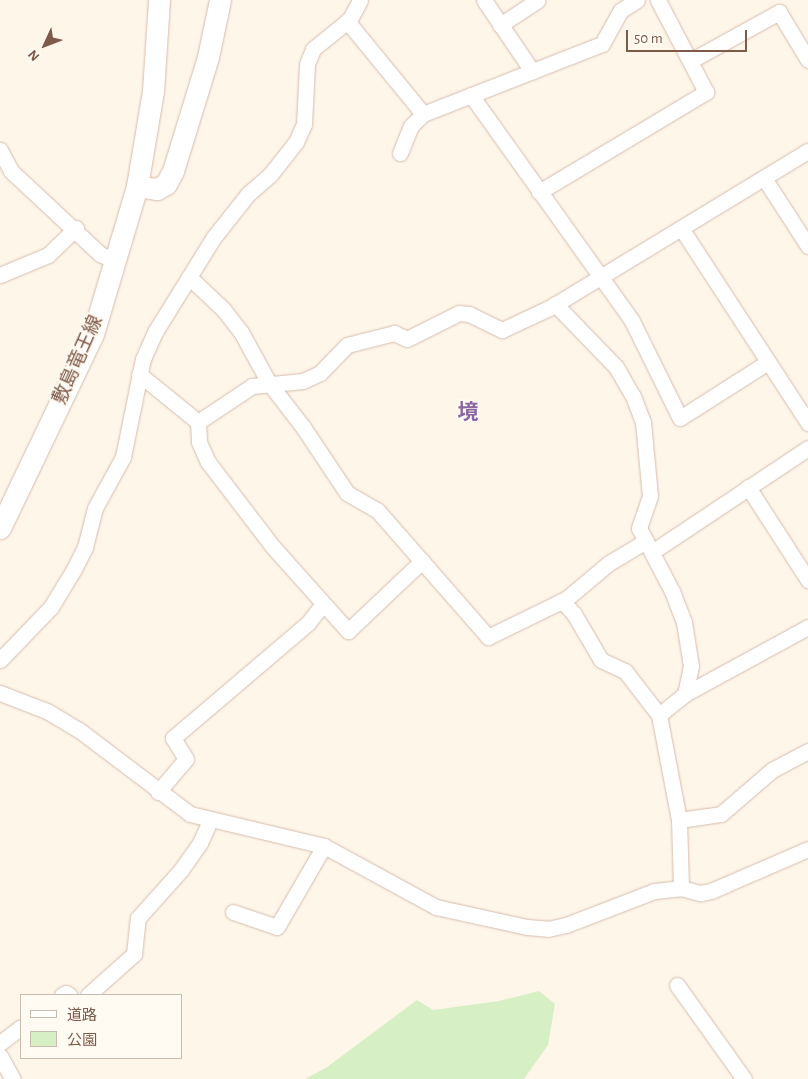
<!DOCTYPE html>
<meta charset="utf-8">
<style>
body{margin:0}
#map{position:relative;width:808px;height:1079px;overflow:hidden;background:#fff6ea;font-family:"Alegreya Sans","Noto Sans JP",sans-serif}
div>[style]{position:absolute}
.green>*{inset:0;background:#d7efc5}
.roads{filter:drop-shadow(0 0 1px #d4bdad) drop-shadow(0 0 1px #d4bdad)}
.street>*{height:15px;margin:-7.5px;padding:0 7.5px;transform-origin:7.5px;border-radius:7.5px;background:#fff}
.secondary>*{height:21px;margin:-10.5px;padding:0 10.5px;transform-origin:10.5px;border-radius:10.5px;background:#fff}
span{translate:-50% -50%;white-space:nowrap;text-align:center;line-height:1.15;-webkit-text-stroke:4px #fffaf2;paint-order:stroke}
.street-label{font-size:19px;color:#7e5a48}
.quarter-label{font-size:21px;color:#8b65a1;font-weight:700}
.legend{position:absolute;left:20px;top:994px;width:162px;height:65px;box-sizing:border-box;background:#fffaf2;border:1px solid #cbbaae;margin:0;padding:6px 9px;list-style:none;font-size:15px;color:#7e5a48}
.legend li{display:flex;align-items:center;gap:10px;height:25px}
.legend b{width:25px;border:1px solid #cbbaae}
.north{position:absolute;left:20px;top:20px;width:50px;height:50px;-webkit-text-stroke:4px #fffaf2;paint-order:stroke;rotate:227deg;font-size:14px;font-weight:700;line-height:20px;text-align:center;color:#7e5a48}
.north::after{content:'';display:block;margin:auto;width:18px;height:22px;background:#7e5a48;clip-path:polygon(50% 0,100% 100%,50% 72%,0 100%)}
.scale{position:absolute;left:626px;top:30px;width:121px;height:22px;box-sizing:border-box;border:2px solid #7e5a48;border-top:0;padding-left:6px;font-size:15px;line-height:18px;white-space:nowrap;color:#7e5a48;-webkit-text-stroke:4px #fffaf2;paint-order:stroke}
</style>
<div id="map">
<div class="green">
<i style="clip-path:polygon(539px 991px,555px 1004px,548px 1045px,524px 1079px,305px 1079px,327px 1067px,417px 1000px,433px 1010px,499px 1001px)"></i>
</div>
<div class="roads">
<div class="street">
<i style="left:484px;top:0;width:86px;rotate:55.9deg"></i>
<i style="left:347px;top:21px;width:120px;rotate:50.7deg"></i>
<i style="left:423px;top:114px;width:192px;rotate:-21.4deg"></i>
<i style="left:602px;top:44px;width:38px;rotate:-61deg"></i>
<i style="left:620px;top:11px;width:20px;rotate:-33deg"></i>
<i style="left:500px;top:25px;width:45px;rotate:-33.3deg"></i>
<i style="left:690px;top:61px;width:102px;rotate:-28.8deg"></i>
<i style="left:779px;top:12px;width:56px;rotate:58.9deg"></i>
<i style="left:471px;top:95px;width:277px;rotate:54.5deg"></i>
<i style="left:632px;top:321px;width:108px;rotate:63.7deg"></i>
<i style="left:680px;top:418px;width:104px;rotate:-32.5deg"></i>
<i style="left:0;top:150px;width:24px;rotate:62deg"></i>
<i style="left:11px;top:171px;width:122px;rotate:43deg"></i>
<i style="left:100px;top:254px;width:17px;rotate:25deg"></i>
<i style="left:400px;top:153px;width:29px;rotate:-68deg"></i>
<i style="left:411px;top:126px;width:17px;rotate:-45deg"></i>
<i style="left:764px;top:178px;width:81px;rotate:57.1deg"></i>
<i style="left:539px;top:192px;width:195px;rotate:-30.9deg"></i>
<i style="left:706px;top:92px;width:104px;rotate:-117.6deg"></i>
<i style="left:681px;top:228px;width:233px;rotate:56.9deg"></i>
<i style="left:0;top:275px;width:52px;rotate:-22.6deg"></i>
<i style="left:48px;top:255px;width:39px;rotate:-44deg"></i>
<i style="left:189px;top:277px;width:47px;rotate:43.3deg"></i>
<i style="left:223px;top:309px;width:29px;rotate:52deg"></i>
<i style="left:241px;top:332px;width:58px;rotate:61.2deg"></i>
<i style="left:269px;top:383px;width:56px;rotate:52.3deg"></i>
<i style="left:303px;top:427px;width:79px;rotate:56.3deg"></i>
<i style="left:347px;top:493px;width:34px;rotate:30deg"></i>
<i style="left:377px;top:510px;width:169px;rotate:48.8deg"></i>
<i style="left:488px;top:637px;width:87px;rotate:-26deg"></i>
<i style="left:566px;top:599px;width:56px;rotate:-39.9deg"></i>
<i style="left:609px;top:563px;width:43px;rotate:-30.7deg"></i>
<i style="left:555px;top:304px;width:88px;rotate:45.9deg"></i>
<i style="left:616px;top:367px;width:34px;rotate:60deg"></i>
<i style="left:633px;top:396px;width:28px;rotate:69deg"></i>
<i style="left:643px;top:422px;width:74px;rotate:84.6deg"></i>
<i style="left:650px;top:496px;width:34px;rotate:109deg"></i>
<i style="left:639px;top:528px;width:71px;rotate:62.4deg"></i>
<i style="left:672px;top:591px;width:33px;rotate:69deg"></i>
<i style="left:684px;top:622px;width:45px;rotate:81deg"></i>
<i style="left:691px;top:666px;width:29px;rotate:102deg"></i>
<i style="left:685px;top:694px;width:33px;rotate:141deg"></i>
<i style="left:659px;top:715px;width:107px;rotate:79.2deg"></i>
<i style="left:679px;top:820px;width:68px;rotate:88.3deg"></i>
<i style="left:139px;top:374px;width:76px;rotate:39.1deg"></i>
<i style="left:198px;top:422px;width:20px;rotate:87deg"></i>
<i style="left:199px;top:442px;width:22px;rotate:66deg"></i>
<i style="left:208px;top:462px;width:107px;rotate:52.6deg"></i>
<i style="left:273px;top:547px;width:113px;rotate:48.2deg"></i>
<i style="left:348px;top:631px;width:102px;rotate:-43.4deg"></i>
<i style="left:198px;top:422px;width:65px;rotate:-33.7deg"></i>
<i style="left:252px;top:386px;width:51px;rotate:-5.6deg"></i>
<i style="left:303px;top:381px;width:19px;rotate:-25deg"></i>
<i style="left:320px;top:373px;width:39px;rotate:-46deg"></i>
<i style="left:347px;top:345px;width:49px;rotate:-14.3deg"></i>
<i style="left:394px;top:333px;width:14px;rotate:25deg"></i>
<i style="left:407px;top:339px;width:58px;rotate:-26.6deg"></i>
<i style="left:459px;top:313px;width:10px;rotate:6deg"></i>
<i style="left:469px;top:314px;width:37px;rotate:26deg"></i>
<i style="left:502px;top:330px;width:54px;rotate:-25.1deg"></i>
<i style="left:551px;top:307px;width:301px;rotate:-31.3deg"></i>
<i style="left:748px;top:487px;width:111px;rotate:57.2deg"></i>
<i style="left:652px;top:552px;width:187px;rotate:-33.7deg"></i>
<i style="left:562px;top:601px;width:18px;rotate:47deg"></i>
<i style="left:574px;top:614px;width:53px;rotate:59.6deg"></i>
<i style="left:601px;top:660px;width:26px;rotate:25deg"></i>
<i style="left:625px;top:671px;width:56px;rotate:52.3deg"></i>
<i style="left:0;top:660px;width:74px;rotate:-46.1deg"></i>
<i style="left:51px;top:607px;width:44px;rotate:-58.8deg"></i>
<i style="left:74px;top:569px;width:25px;rotate:-63deg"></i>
<i style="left:85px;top:547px;width:40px;rotate:-75.6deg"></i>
<i style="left:95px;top:508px;width:58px;rotate:-61.2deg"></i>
<i style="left:123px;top:457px;width:100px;rotate:-78.5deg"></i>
<i style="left:143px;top:359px;width:30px;rotate:-66deg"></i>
<i style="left:155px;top:332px;width:112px;rotate:-58.2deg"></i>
<i style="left:214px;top:237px;width:55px;rotate:-51.7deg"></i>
<i style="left:248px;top:194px;width:29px;rotate:-41deg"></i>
<i style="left:270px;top:175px;width:42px;rotate:-51.8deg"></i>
<i style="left:296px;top:142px;width:20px;rotate:-66deg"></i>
<i style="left:304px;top:124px;width:60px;rotate:-87.1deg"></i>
<i style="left:307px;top:64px;width:16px;rotate:-68deg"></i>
<i style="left:313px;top:49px;width:48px;rotate:-39deg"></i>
<i style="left:350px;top:19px;width:21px;rotate:-62deg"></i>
<i style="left:0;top:693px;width:50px;rotate:21deg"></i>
<i style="left:47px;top:711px;width:37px;rotate:31deg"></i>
<i style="left:79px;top:730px;width:139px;rotate:37.1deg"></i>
<i style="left:190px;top:814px;width:138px;rotate:13.4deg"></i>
<i style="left:324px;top:846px;width:128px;rotate:28.6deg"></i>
<i style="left:436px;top:907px;width:93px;rotate:12.4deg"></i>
<i style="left:527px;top:927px;width:21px;rotate:5deg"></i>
<i style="left:548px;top:929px;width:18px;rotate:-13deg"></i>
<i style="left:566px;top:925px;width:94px;rotate:-21.1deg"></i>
<i style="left:654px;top:891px;width:27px;rotate:-6deg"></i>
<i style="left:681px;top:888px;width:20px;rotate:15deg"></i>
<i style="left:700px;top:893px;width:11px;rotate:-10deg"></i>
<i style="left:711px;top:891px;width:106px;rotate:-23.4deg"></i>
<i style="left:685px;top:694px;width:140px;rotate:-28.6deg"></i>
<i style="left:158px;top:792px;width:43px;rotate:-49.7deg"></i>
<i style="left:186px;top:759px;width:25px;rotate:-122deg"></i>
<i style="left:173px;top:738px;width:177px;rotate:-40.4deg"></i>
<i style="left:308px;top:623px;width:24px;rotate:-52deg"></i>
<i style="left:679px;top:820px;width:42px;rotate:-8.1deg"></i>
<i style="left:721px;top:814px;width:67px;rotate:-40.8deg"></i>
<i style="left:772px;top:770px;width:41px;rotate:-27.8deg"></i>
<i style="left:233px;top:912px;width:46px;rotate:18.8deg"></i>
<i style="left:277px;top:927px;width:94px;rotate:-59.9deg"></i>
<i style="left:677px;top:985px;width:115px;rotate:54.5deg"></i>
<i style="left:62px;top:995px;width:4px;rotate:-27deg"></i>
<i style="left:66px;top:993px;width:4px;rotate:34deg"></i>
<i style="left:88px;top:995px;width:62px;rotate:-41.7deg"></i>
<i style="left:134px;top:954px;width:36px;rotate:-84deg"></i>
<i style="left:138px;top:918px;width:64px;rotate:-48.1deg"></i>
<i style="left:181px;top:870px;width:33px;rotate:-55deg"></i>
<i style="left:200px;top:843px;width:24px;rotate:-66deg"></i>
<i style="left:0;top:1043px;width:26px;rotate:-37deg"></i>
<i style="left:0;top:1056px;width:26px;rotate:61deg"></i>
</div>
<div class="secondary">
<i style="left:137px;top:186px;width:96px;rotate:-80.4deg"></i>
<i style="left:153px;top:91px;width:91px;rotate:-86.2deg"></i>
<i style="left:0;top:528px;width:215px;rotate:-64.4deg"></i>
<i style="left:93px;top:334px;width:154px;rotate:-73.4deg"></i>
<i style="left:137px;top:186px;width:20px;rotate:9deg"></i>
<i style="left:157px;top:189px;width:10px;rotate:-29deg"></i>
<i style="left:166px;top:184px;width:15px;rotate:-62deg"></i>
<i style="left:173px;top:171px;width:119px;rotate:-72.9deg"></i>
<i style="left:208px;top:57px;width:58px;rotate:-78.1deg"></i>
</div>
</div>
<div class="street-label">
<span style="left:78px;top:360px;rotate:-66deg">敷島竜王線</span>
</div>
<div class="quarter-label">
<span style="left:468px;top:413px">境</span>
</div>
<ul class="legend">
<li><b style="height:6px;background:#fff"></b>道路</li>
<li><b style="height:14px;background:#d7efc5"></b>公園</li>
</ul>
<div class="north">N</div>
<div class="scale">50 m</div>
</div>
